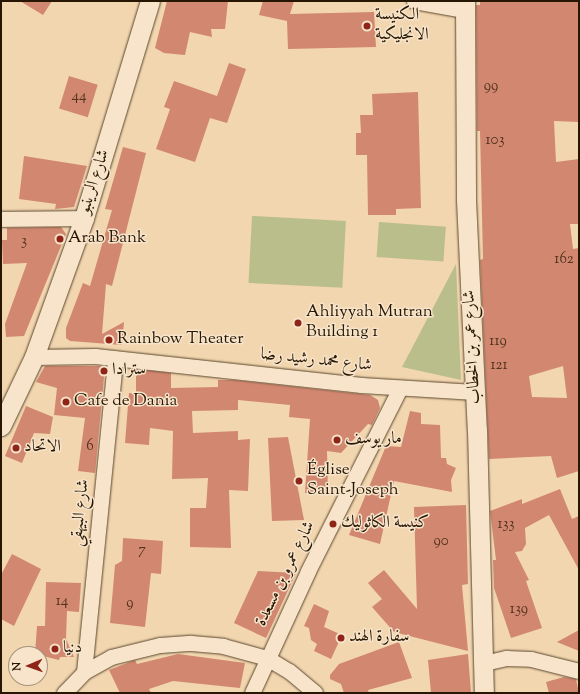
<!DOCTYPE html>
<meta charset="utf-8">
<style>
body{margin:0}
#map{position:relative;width:580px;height:694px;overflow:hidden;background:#f2d6af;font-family:"Sorts Mill Goudy",Amiri,serif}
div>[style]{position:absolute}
.green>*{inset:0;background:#babe8b;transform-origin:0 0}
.building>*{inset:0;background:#d28770;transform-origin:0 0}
.roads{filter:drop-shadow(0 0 1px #5a472d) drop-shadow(0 0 1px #5a472d)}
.minor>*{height:15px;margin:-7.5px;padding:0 7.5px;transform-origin:7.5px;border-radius:7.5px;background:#f7e4cb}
.tertiary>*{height:19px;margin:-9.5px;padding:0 9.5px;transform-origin:9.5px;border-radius:9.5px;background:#f7e4cb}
.dots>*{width:11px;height:11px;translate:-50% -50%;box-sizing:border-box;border:2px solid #f7e4cb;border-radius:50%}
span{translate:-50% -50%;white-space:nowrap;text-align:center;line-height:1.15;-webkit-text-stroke:3px #f7e4cb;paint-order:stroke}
.number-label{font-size:15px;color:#52331e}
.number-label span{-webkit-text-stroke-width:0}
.poi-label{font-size:17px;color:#271702}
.left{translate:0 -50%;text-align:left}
.street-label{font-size:17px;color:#271702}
.frame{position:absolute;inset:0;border:2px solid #271702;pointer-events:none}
.north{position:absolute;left:8px;top:646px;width:40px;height:40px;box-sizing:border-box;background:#f7e4cb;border:1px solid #a4927b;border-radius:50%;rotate:268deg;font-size:11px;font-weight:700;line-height:16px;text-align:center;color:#271702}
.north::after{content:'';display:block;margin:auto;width:14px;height:18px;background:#8f2418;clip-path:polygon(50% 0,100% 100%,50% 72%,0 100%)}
</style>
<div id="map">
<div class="green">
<i style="left:252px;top:216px;width:94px;height:67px;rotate:3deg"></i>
<i style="left:379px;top:222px;width:67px;height:35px;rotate:4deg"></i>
<i style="clip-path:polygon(456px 264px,461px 380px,402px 367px)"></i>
</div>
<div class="building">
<i style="clip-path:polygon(20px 1px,52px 1px,43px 15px)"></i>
<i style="clip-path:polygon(167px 1px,228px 1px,225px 29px,211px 29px,212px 37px,190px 32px,185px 55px,164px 53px,155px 48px)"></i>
<i style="clip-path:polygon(263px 1px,294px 1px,290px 14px,374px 12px,376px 47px,288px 49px,287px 21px,259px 15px)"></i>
<i style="clip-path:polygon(evenodd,480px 1px,579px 1px,579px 122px,554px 121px,556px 162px,579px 159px,579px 224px,570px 224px,573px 249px,579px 248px,579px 471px,557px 478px,551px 456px,489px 459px,480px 260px,483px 259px,480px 131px,477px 131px,476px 5px,480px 5px,480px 1px,563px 366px,567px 398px,532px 397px,529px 376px,563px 366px)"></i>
<i style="clip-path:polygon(229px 63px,246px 69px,227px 123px,210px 118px,195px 162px,156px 149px,170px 109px,164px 107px,174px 81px,217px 96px)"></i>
<i style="left:69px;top:76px;width:30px;height:34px;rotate:17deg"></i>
<i style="clip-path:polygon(418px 92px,421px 208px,396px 209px,396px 215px,368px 215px,367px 155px,356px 155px,356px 133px,361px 133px,360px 115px,373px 115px,372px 94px)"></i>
<i style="clip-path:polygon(123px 147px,146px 153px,112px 286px,106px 284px,102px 334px,124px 322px,122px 345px,70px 341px,66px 338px,66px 328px,83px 283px,90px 286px,112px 210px,105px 209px)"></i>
<i style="clip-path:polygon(24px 156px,87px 166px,74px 207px,55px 209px,56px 204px,19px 199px)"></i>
<i style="clip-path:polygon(61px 227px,66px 234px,24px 336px,6px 337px,5px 324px,27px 263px,3px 264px,2px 240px,7px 240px,7px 228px)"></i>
<i style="clip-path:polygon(45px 366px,105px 366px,95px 473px,78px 471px,85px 418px,54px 415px,57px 388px,36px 382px)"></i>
<i style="clip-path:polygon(136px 369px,171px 373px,171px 388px,218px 387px,218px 380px,233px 380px,370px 395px,378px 400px,380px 408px,372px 425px,368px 424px,341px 453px,327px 451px,328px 492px,305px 493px,310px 419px,289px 417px,290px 405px,238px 400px,238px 410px,192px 411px,193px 433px,238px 431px,238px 440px,250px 439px,248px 491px,229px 490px,231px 548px,190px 547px,190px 508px,206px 508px,208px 478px,172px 479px,173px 431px,150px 428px,149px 445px,125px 443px,129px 393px,136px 394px)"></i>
<i style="clip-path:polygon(26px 406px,53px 417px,50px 434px,34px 433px,22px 463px,5px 456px)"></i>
<i style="clip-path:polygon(410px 411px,421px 413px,421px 424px,440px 425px,441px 458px,446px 458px,447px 464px,456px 468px,451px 480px,452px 492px,394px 481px,380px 544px,349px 535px,386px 446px,401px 447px)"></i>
<i style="clip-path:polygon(288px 437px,304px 520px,272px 521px,268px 438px)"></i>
<i style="clip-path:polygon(560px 489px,572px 519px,579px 516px,579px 570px,549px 515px,525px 528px,526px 544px,522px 551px,515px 552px,529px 580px,526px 581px,542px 628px,511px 638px,494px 588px,493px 560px,496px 560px,490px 511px,522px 499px,522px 504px)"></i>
<i style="clip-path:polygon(466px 505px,468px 584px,462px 585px,468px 651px,394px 632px,372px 607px,382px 599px,368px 583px,384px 570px,417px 609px,414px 507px)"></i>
<i style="clip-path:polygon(123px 538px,163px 541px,161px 574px,151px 573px,145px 627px,110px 623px,115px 565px,122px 561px)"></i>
<i style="clip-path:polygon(12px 554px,41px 569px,14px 626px,1px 619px,1px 575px)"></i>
<i style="clip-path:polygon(258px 571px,296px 573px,266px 638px,234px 623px)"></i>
<i style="clip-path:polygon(46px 582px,81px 583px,79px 612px,67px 611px,66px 639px,74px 657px,60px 657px,59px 660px,35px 654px,37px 626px,45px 626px)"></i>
<i style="clip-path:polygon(314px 604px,329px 611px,324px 627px,342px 635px,331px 659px,314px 651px,317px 644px,311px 640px,309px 628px,304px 626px)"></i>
<i style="clip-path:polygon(579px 630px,579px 651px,557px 642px)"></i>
<i style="clip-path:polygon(399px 642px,412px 678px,368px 690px,369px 693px,344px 693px,341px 684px,330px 679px,330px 675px,339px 664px)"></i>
<i style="clip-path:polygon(178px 654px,245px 663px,240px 688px,173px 681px,149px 689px,151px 693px,120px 693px,109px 670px,135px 660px,137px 664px)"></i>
<i style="clip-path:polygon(468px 654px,471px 693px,431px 693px,428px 660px)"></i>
<i style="clip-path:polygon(564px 677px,576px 679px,579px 693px,549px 693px,546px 682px)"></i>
</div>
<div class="roads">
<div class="minor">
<i style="left:414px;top:1px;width:51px;rotate:10.2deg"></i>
<i style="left:1px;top:219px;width:83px;rotate:-0.7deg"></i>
<i style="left:34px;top:357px;width:61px;rotate:-0.9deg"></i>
<i style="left:95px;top:356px;width:268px;rotate:6.2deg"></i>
<i style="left:361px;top:385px;width:114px;rotate:3.5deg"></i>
<i style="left:484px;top:663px;width:23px;rotate:-13deg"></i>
<i style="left:506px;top:658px;width:25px;rotate:2deg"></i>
<i style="left:531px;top:659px;width:49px;rotate:14deg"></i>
<i style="left:84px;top:672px;width:315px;rotate:-84.3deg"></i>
<i style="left:64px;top:693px;width:29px;rotate:-46deg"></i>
<i style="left:84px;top:672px;width:31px;rotate:-29deg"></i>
<i style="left:111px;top:657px;width:50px;rotate:-13.8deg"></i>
<i style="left:160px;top:645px;width:31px;rotate:-4deg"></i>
<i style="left:191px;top:643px;width:32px;rotate:5deg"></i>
<i style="left:223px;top:646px;width:46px;rotate:15.3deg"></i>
<i style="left:267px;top:658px;width:26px;rotate:31deg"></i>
<i style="left:289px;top:671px;width:34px;rotate:40deg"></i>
<i style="left:252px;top:693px;width:134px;rotate:-65.3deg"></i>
<i style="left:308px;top:571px;width:205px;rotate:-63.3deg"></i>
</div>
<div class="tertiary">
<i style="left:465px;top:1px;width:199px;rotate:89.7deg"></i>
<i style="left:466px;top:200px;width:230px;rotate:87.3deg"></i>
<i style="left:477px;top:430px;width:263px;rotate:88.5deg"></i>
<i style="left:1px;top:426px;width:76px;rotate:-64.4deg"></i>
<i style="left:34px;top:357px;width:148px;rotate:-70.2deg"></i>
<i style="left:84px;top:218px;width:227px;rotate:-73.1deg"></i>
</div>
</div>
<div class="dots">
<i style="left:367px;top:26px;background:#8f2418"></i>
<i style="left:60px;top:239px;background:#8f2418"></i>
<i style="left:298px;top:323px;background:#8f2418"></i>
<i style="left:109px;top:340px;background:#8f2418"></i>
<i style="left:104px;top:371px;background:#8f2418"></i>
<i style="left:66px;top:402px;background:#8f2418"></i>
<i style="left:337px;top:440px;background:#8f2418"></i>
<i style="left:16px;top:448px;background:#8f2418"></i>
<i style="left:299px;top:481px;background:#8f2418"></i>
<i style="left:333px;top:524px;background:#8f2418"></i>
<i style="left:341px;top:638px;background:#8f2418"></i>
<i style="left:55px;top:649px;background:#8f2418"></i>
</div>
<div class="number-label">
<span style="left:491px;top:87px">99</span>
<span style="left:79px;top:97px">44</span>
<span style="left:495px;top:141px">103</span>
<span style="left:24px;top:242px">3</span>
<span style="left:564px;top:260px">162</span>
<span style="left:498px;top:342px">119</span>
<span style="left:499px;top:366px">121</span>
<span style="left:90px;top:447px">6</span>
<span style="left:506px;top:525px">133</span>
<span style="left:441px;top:542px">90</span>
<span style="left:142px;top:551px">7</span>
<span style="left:62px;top:602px">14</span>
<span style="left:130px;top:604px">9</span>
<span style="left:519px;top:610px">139</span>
</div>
<div class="poi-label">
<span class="left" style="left:375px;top:26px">الكنيسة<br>الانجليكية</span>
<span class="left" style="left:68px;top:239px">Arab Bank</span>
<span class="left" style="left:306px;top:323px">Ahliyyah Mutran<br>Building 1</span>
<span class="left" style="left:117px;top:340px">Rainbow Theater</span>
<span class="left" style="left:112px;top:371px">سترادا</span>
<span class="left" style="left:74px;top:402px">Cafe de Dania</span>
<span class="left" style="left:345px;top:440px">مار يوسف</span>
<span class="left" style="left:24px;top:448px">الاتحاد</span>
<span class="left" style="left:307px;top:481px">Église<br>Saint-Joseph</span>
<span class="left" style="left:341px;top:524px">كنيسة الكاثوليك</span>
<span class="left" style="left:349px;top:638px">سفارة الهند</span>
<span class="left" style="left:63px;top:649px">دنيا</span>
</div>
<div class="street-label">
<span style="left:95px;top:182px;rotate:-72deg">شارع الرينبو</span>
<span style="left:473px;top:347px;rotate:-93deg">شارع عمر بن الخطاب</span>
<span style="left:316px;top:361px;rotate:6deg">شارع محمد رشيد رضا</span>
<span style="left:81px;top:513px;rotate:-84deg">شارع البيهقي</span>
<span style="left:286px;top:574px;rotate:-64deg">شارع عمرو بن مسعدة</span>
</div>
<div class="frame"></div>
<div class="north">N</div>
</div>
